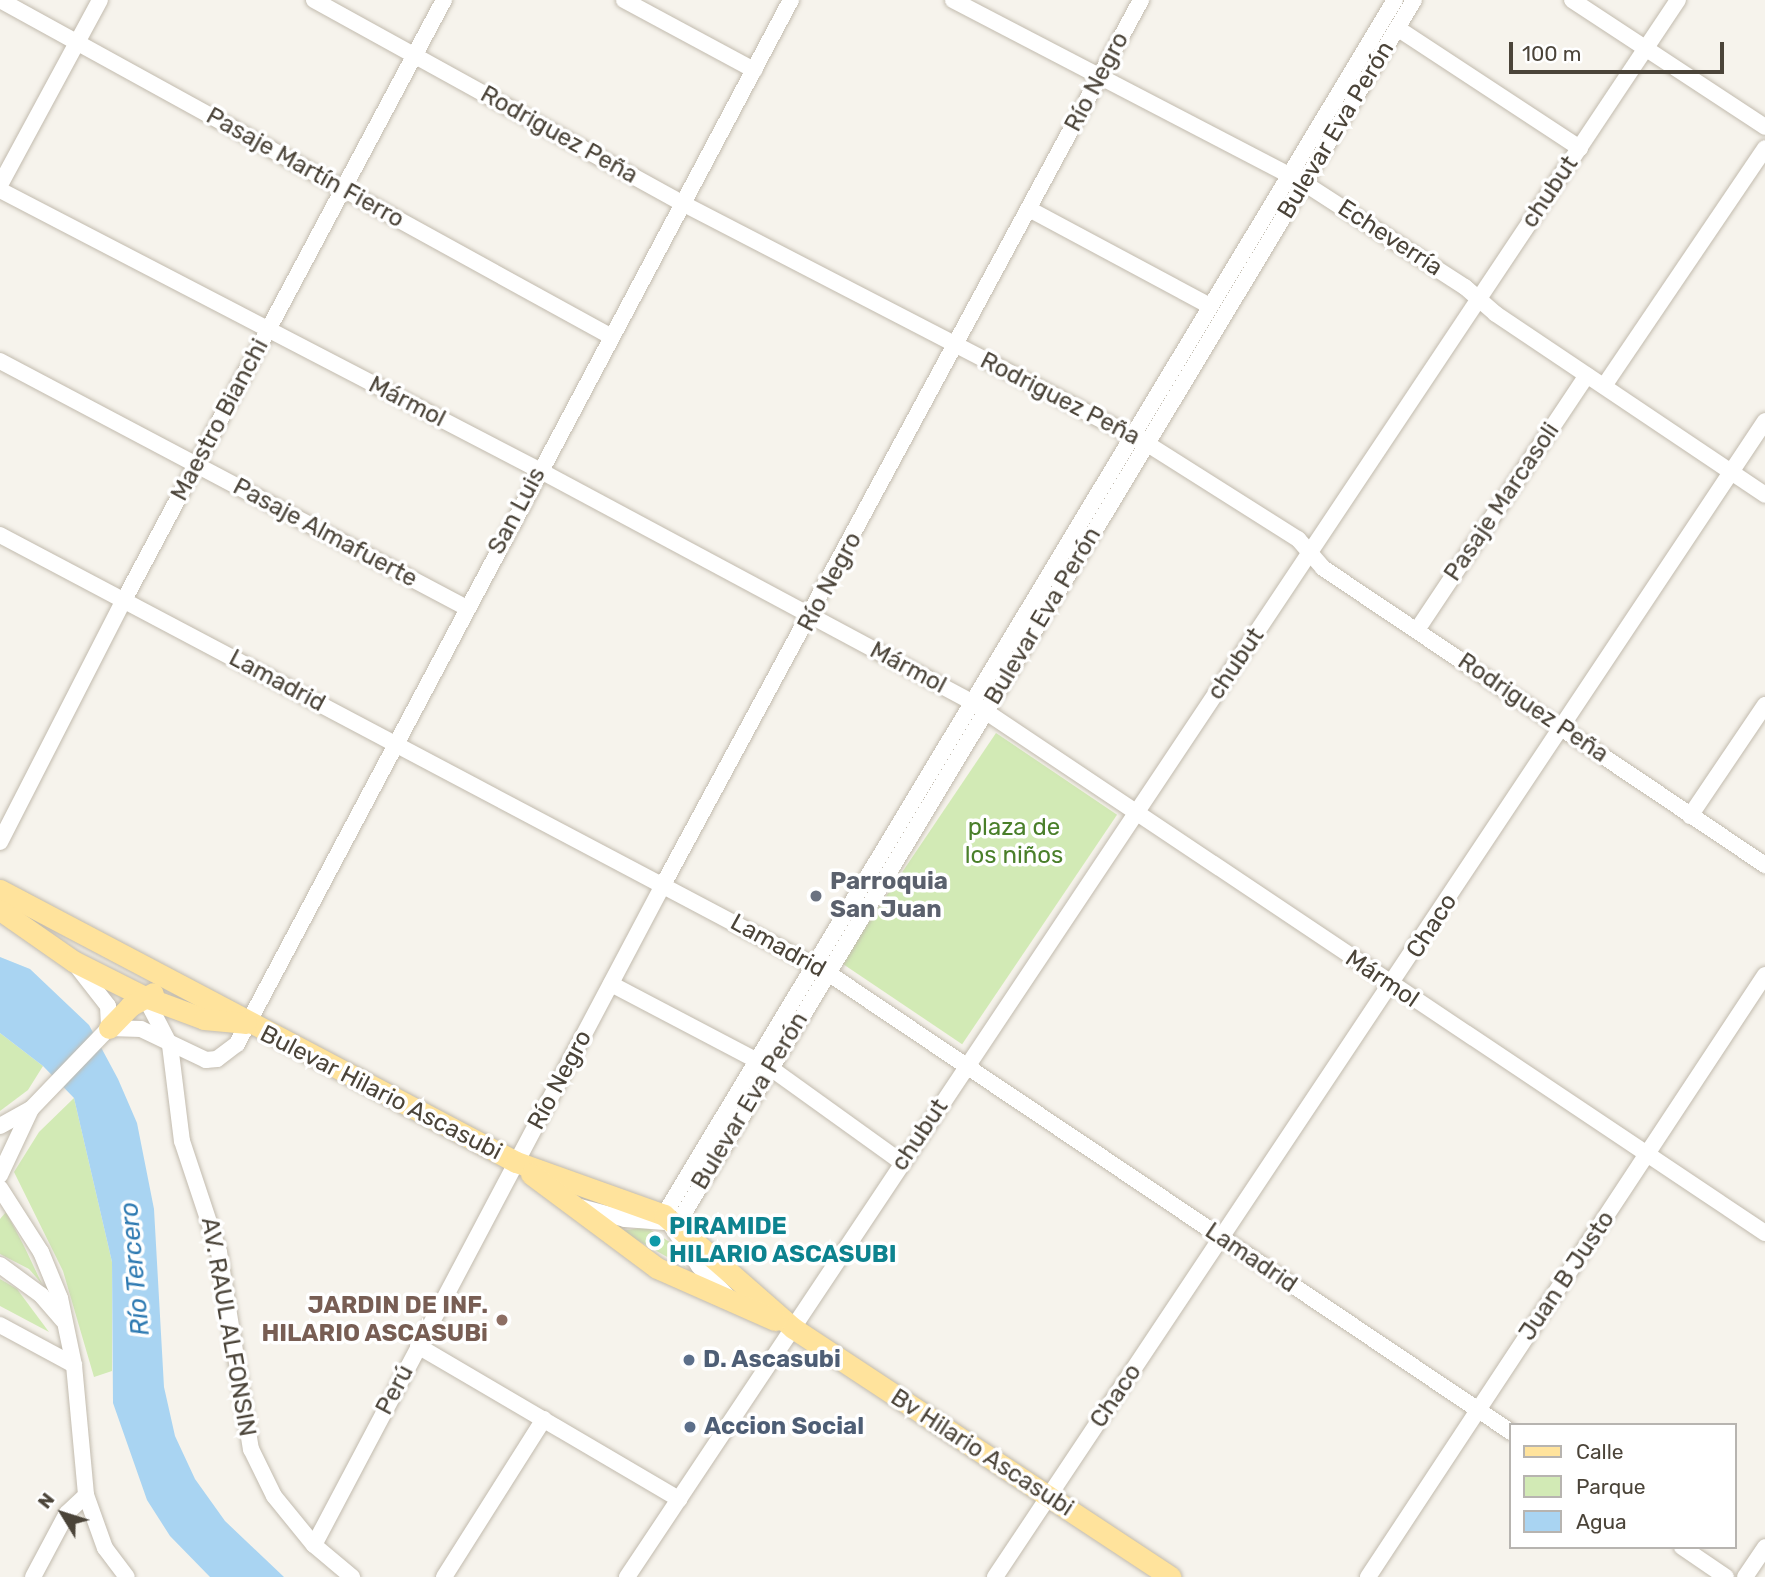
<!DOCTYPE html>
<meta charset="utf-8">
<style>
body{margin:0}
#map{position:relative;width:1765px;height:1577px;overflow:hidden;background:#f6f3ec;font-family:Rubik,sans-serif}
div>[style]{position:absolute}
.green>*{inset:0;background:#d2eab5;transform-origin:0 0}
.water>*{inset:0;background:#a9d4f2}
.roads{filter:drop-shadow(0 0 2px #c2bbae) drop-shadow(0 0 2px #c2bbae)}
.minor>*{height:16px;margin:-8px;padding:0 8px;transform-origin:8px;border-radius:8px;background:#fff}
.major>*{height:21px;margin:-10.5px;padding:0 10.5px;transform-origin:10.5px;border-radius:10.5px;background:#ffe39c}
.dots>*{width:19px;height:19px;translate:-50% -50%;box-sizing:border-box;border:4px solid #fff;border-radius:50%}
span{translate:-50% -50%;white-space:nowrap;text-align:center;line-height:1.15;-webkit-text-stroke:7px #fff;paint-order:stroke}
.street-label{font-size:24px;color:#4b4439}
.park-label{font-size:24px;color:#4a7f2a}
.worship-label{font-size:24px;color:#5b616d;font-weight:700}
.left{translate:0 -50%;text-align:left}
.culture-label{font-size:24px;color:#0d838f;font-weight:700}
.education-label{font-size:24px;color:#785e54;font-weight:700}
.right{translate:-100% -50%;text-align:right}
.service-label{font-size:24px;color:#4e5e75;font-weight:700}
.water-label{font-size:26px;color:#2e7ab2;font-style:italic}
.legend{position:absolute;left:1509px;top:1423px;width:228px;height:126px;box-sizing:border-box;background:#fff;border:2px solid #b7b4b0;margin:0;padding:9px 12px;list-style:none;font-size:21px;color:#4b4439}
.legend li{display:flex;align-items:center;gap:14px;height:35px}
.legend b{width:35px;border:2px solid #b7b4b0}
.north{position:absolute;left:28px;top:1479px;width:70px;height:70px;-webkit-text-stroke:5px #fff;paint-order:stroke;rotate:308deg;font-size:19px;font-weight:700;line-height:28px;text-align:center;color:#4b4439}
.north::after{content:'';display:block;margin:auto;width:24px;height:32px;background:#4b4439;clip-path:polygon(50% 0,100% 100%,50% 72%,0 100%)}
.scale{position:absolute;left:1509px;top:42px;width:215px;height:32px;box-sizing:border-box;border:4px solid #4b4439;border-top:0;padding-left:9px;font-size:21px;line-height:24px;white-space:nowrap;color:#4b4439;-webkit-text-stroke:5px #fff;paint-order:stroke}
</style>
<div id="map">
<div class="green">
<i style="left:996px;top:733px;width:146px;height:277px;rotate:34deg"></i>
<i style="clip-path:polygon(0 1033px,43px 1066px,28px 1090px,0 1111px)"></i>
<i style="clip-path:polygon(74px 1098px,112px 1262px,112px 1371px,94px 1377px,63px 1271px,14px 1172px,39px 1132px)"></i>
<i style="clip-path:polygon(6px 1212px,24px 1246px,42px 1284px,29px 1269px,0 1254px,0 1219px)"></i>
<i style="clip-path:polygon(646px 1227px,676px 1246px,685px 1267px,621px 1231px)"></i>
<i style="clip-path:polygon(0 1279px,17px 1289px,49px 1332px,0 1306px)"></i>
</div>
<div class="water">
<i style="clip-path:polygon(0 957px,30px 969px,89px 1025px,118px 1079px,137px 1123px,154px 1209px,164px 1387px,175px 1436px,195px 1479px,225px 1521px,284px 1577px,210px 1577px,170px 1536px,147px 1500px,113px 1403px,112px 1262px,74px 1098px,43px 1066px,0 1033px)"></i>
</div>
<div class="roads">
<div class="minor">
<i style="left:0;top:0;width:696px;rotate:28.85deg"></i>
<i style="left:314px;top:0;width:418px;rotate:28.9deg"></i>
<i style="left:680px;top:202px;width:525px;rotate:27.35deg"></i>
<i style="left:1146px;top:443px;width:180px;rotate:32.3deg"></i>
<i style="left:1298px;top:539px;width:38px;rotate:49deg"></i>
<i style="left:1323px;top:568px;width:533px;rotate:33.9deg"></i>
<i style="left:624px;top:0;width:148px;rotate:28.3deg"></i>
<i style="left:953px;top:0;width:396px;rotate:27.5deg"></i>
<i style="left:1304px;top:183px;width:192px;rotate:32.9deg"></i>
<i style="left:1465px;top:287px;width:41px;rotate:41.1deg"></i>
<i style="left:1496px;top:314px;width:324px;rotate:33.9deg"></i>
<i style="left:1572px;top:0;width:231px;rotate:33.3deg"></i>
<i style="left:1397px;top:28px;width:219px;rotate:33.3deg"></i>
<i style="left:0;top:185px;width:210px;rotate:-61.6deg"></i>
<i style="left:0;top:190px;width:607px;rotate:27.45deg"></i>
<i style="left:539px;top:470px;width:493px;rotate:28.2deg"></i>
<i style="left:973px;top:703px;width:953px;rotate:33.79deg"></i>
<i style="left:1029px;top:209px;width:205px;rotate:28.2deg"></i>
<i style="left:0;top:361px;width:526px;rotate:27.88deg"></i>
<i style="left:1604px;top:386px;width:287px;rotate:-55.9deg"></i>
<i style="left:0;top:535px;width:937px;rotate:27.88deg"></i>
<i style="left:828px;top:973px;width:823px;rotate:33.9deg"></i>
<i style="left:1417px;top:630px;width:306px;rotate:-56.3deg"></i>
<i style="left:1690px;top:816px;width:134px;rotate:-56deg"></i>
<i style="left:0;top:842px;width:272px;rotate:-62.9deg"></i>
<i style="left:124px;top:600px;width:680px;rotate:-61.93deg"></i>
<i style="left:76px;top:965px;width:52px;rotate:52deg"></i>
<i style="left:108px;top:1006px;width:22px;rotate:87deg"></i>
<i style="left:611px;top:984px;width:178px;rotate:27.7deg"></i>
<i style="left:769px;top:1067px;width:163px;rotate:35.7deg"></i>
<i style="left:145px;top:997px;width:54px;rotate:62.5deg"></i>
<i style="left:170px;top:1045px;width:97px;rotate:82.9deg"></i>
<i style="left:182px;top:1141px;width:117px;rotate:71.6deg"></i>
<i style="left:219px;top:1252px;width:200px;rotate:80.8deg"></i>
<i style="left:251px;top:1449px;width:52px;rotate:63.9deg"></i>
<i style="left:274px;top:1496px;width:63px;rotate:50.8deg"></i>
<i style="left:314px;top:1545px;width:50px;rotate:40.1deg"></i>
<i style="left:109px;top:1028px;width:32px;rotate:2deg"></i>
<i style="left:141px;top:1029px;width:72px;rotate:25.5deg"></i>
<i style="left:206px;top:1060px;width:11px;rotate:-5deg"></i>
<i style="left:217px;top:1059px;width:25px;rotate:-37deg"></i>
<i style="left:237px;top:1044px;width:1182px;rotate:-62.05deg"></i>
<i style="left:0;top:1126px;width:35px;rotate:-29deg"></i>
<i style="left:31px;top:1109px;width:112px;rotate:-46.1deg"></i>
<i style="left:0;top:1175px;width:73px;rotate:-64.8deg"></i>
<i style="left:0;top:1188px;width:76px;rotate:57.4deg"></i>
<i style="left:41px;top:1252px;width:50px;rotate:67.6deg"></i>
<i style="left:60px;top:1298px;width:68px;rotate:78.2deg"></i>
<i style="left:74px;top:1365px;width:131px;rotate:84.7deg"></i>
<i style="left:86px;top:1495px;width:56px;rotate:70.3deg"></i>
<i style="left:105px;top:1548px;width:36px;rotate:53deg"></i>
<i style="left:580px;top:1207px;width:47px;rotate:14.9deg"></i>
<i style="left:625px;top:1219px;width:53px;rotate:4.3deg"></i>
<i style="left:678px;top:1223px;width:1427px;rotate:-58.96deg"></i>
<i style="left:0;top:1265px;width:51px;rotate:36.2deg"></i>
<i style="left:41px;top:1295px;width:33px;rotate:49deg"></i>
<i style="left:729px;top:1298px;width:44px;rotate:-133.2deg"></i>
<i style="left:699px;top:1266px;width:62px;rotate:-124.5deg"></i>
<i style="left:664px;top:1215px;width:1418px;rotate:-58.97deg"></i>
<i style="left:0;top:1325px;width:84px;rotate:28.4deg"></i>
<i style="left:418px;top:1346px;width:303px;rotate:30.4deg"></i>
<i style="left:314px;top:1545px;width:749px;rotate:-62.13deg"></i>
<i style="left:664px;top:883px;width:1004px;rotate:-61.62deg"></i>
<i style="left:1682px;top:1547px;width:53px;rotate:34.3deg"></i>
<i style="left:33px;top:1577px;width:72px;rotate:-62deg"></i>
<i style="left:67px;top:1513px;width:26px;rotate:-43deg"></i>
<i style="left:444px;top:1577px;width:187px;rotate:-57.7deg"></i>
<i style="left:627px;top:1577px;width:1895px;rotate:-56.32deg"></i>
<i style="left:995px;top:1577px;width:1389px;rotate:-56.33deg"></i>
<i style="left:1368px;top:1577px;width:721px;rotate:-56.6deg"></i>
<i style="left:1745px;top:1577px;width:36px;rotate:-56deg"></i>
</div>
<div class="major">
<i style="left:0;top:890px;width:583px;rotate:27.8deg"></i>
<i style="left:516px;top:1162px;width:157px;rotate:19.7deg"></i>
<i style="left:664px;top:1215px;width:171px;rotate:41.2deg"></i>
<i style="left:793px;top:1328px;width:452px;rotate:33.4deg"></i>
<i style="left:0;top:910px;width:89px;rotate:34.9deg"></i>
<i style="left:73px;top:961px;width:80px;rotate:26.6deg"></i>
<i style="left:145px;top:997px;width:63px;rotate:20.4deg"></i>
<i style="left:204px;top:1019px;width:42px;rotate:5.4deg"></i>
<i style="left:109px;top:1028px;width:30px;rotate:-46deg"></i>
<i style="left:130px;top:1006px;width:26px;rotate:-29deg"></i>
<i style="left:531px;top:1174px;width:157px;rotate:36.7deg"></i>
<i style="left:657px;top:1268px;width:129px;rotate:23.8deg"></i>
</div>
</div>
<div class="dots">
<i style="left:816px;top:896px;background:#6b7280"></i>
<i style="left:655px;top:1241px;background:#0f9aa8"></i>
<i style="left:502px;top:1320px;background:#8d6e63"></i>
<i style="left:689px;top:1360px;background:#5c6f8a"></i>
<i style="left:690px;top:1427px;background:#5c6f8a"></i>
</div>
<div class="street-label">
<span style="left:1097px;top:82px;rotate:-62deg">Río Negro</span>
<span style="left:1336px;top:130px;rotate:-59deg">Bulevar Eva Perón</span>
<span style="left:559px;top:135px;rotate:29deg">Rodriguez Peña</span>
<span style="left:305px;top:168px;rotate:29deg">Pasaje Martín Fierro</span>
<span style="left:1550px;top:192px;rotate:-56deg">chubut</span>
<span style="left:1390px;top:238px;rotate:33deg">Echeverría</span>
<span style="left:1060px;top:399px;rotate:27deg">Rodriguez Peña</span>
<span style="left:407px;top:402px;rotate:27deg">Mármol</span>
<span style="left:220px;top:420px;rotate:-62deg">Maestro Bianchi</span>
<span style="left:1502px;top:502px;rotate:-56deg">Pasaje Marcasoli</span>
<span style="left:517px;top:511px;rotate:-62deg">San Luis</span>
<span style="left:325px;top:533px;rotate:28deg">Pasaje Almafuerte</span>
<span style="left:830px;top:582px;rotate:-62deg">Río Negro</span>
<span style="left:1043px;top:616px;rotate:-59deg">Bulevar Eva Perón</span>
<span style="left:1236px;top:664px;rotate:-56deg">chubut</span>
<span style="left:908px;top:668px;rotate:28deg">Mármol</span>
<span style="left:277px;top:681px;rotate:28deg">Lamadrid</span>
<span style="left:1533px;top:708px;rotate:34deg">Rodriguez Peña</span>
<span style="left:1432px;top:926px;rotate:-57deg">Chaco</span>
<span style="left:778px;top:946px;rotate:29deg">Lamadrid</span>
<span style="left:1382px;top:979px;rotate:34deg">Mármol</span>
<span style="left:560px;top:1080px;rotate:-62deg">Río Negro</span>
<span style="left:381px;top:1093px;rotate:27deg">Bulevar Hilario Ascasubi</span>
<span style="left:750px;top:1101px;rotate:-59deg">Bulevar Eva Perón</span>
<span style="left:920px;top:1135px;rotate:-56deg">chubut</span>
<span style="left:1251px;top:1258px;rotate:34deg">Lamadrid</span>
<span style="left:1567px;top:1276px;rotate:-56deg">Juan B Justo</span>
<span style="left:228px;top:1327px;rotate:80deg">AV. RAUL ALFONSIN</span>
<span style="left:395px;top:1390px;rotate:-62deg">Perú</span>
<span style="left:1116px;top:1396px;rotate:-56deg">Chaco</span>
<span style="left:982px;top:1453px;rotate:33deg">Bv Hilario Ascasubi</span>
</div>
<div class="park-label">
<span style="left:1014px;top:842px">plaza de<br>los niños</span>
</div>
<div class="worship-label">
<span class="left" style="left:830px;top:896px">Parroquia<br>San Juan</span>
</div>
<div class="culture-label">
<span class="left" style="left:669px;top:1241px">PIRAMIDE<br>HILARIO ASCASUBI</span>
</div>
<div class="education-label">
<span class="right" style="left:488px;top:1320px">JARDIN DE INF.<br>HILARIO ASCASUBi</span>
</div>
<div class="service-label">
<span class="left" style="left:703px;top:1360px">D. Ascasubi</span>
<span class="left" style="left:704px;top:1427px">Accion Social</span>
</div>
<div class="water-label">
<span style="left:135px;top:1269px;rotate:-95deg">Río Tercero</span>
</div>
<ul class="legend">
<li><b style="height:9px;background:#ffe39c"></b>Calle</li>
<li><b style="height:19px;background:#d2eab5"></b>Parque</li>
<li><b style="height:19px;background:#a9d4f2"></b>Agua</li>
</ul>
<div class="north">N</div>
<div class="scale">100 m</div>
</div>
